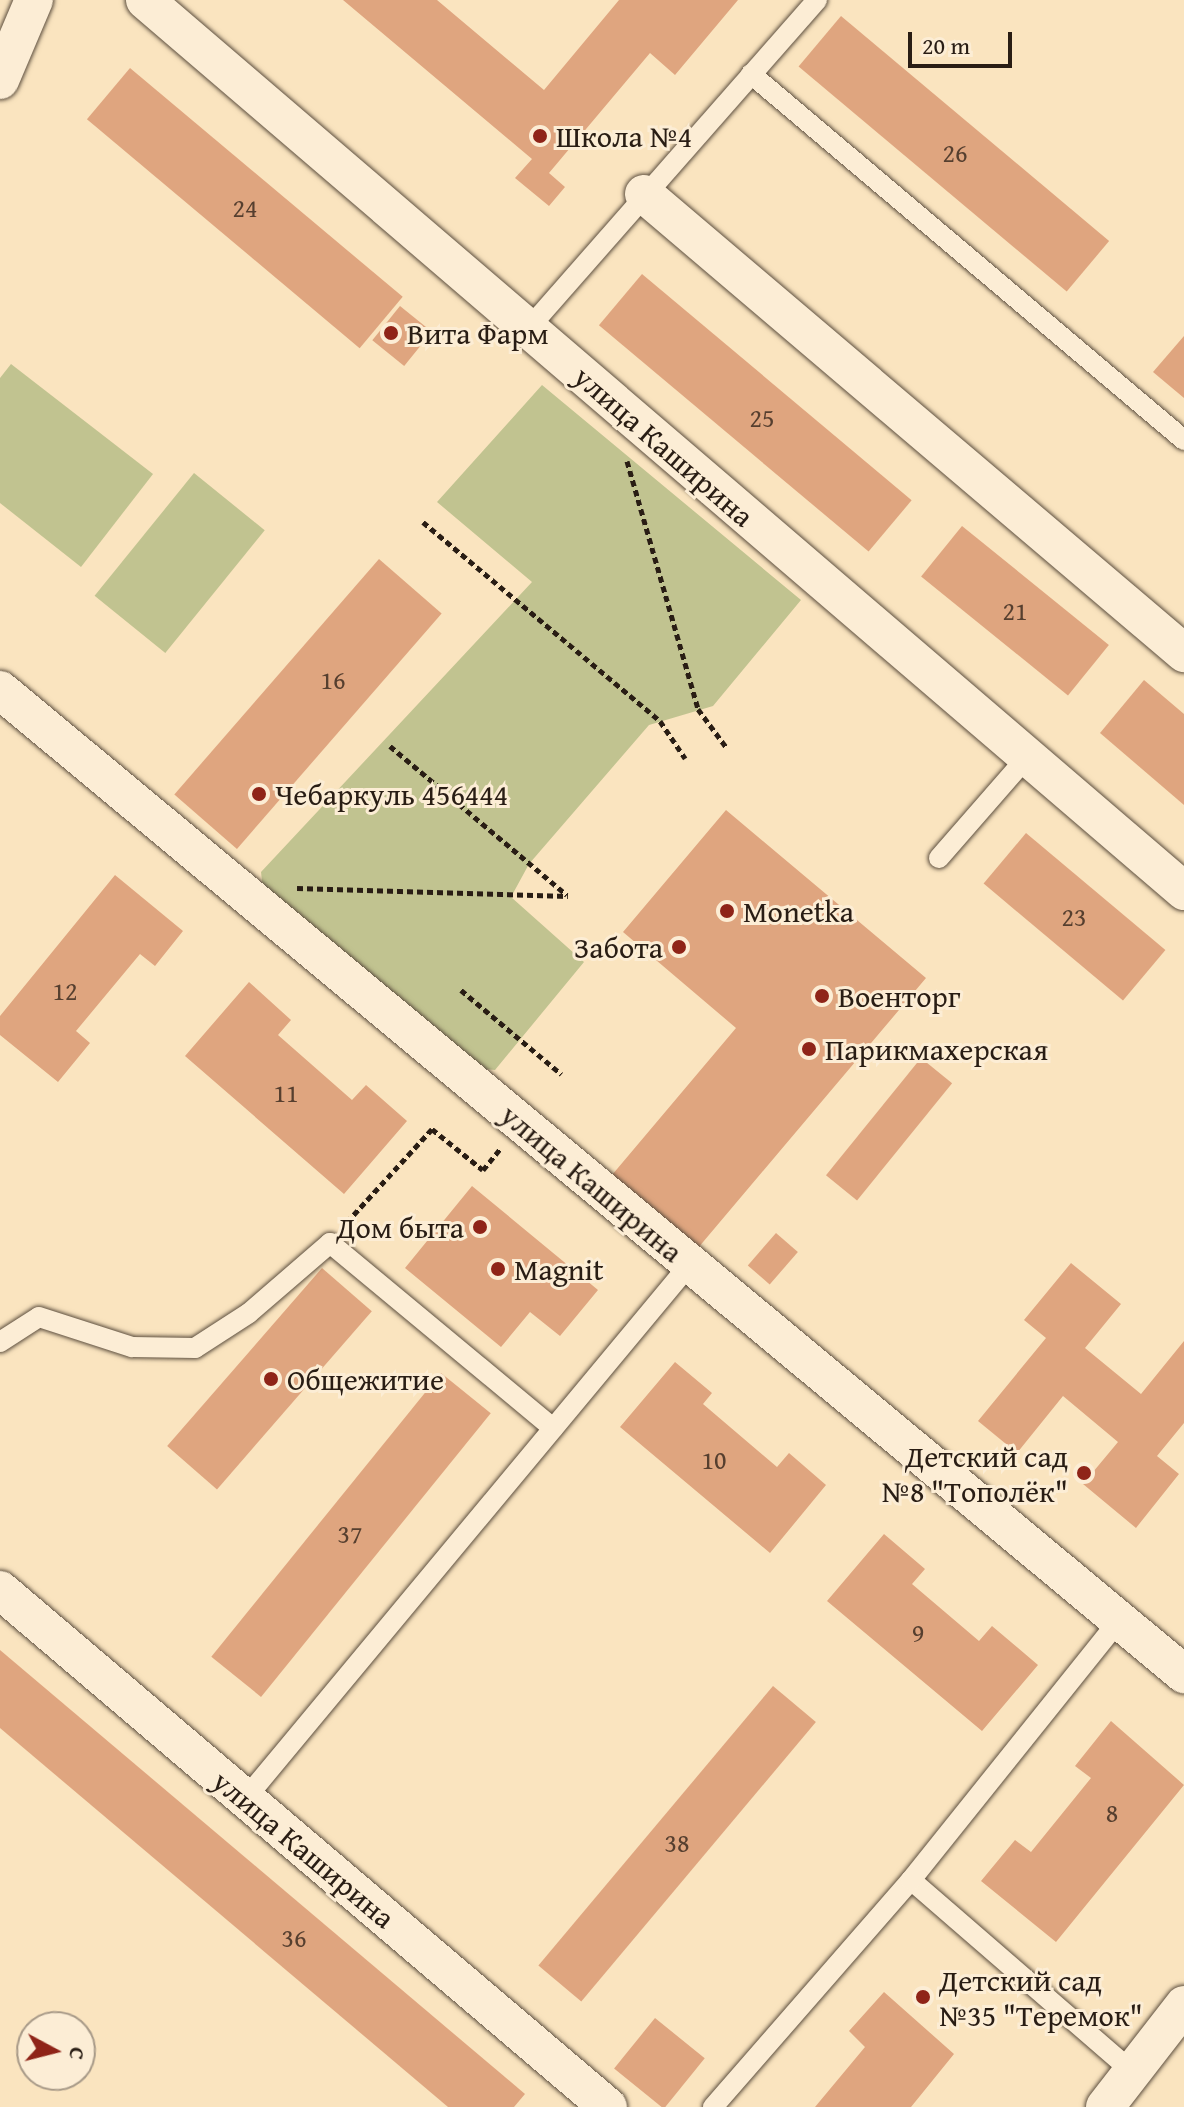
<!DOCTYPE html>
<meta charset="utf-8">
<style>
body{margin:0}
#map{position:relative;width:1184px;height:2107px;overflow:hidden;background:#fae4bf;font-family:"Gentium Book Plus",serif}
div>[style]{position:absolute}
.green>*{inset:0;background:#c1c390;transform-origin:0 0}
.building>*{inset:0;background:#dfa57f;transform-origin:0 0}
.path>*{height:5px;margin-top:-2.5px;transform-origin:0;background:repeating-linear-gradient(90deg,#291d14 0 6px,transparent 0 10px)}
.roads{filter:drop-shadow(0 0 2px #5d4f3f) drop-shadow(0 0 2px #5d4f3f)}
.lane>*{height:20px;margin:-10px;padding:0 10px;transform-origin:10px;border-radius:10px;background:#fcedd5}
.street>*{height:38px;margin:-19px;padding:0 19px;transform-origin:19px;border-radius:19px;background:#fcedd5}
.dots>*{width:22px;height:22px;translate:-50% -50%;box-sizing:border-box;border:4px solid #fcedd5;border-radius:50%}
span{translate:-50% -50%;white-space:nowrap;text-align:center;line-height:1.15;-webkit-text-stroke:6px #fcedd5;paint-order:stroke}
.number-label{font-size:26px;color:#563f2f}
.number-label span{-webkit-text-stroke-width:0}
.poi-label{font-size:30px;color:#291d14}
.left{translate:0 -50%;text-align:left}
.right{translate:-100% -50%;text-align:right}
.street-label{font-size:30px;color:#291d14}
.north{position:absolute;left:16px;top:2011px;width:80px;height:80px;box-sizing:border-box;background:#fcedd5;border:2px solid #a89a88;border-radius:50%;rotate:97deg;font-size:22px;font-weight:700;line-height:32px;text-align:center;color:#291d14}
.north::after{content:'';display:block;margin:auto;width:28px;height:36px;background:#8f2418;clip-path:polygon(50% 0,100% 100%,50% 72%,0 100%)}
.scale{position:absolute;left:908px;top:32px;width:104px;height:36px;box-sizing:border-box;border:4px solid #291d14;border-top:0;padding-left:10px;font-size:24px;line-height:28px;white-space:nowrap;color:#291d14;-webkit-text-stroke:6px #fcedd5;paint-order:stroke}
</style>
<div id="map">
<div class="green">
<i style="clip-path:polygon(11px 364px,153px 474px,81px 567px,0 503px,0 378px)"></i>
<i style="clip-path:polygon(542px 385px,801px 600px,713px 706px,649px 725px,529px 864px,511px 897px,584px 962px,495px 1070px,468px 1067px,264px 898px,261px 872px,532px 582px,437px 502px)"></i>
<i style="left:194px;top:473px;width:91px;height:158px;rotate:39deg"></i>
</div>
<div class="building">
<i style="clip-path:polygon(343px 0,437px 0,544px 90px,619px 0,738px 0,675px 75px,650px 53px,549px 173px,565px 187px,549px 206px,515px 178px,532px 159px)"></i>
<i style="left:841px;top:16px;width:350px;height:66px;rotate:40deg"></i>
<i style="left:130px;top:68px;width:356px;height:67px;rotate:40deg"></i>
<i style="left:642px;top:274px;width:352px;height:67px;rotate:40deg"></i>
<i style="left:400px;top:306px;width:41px;height:44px;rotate:39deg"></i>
<i style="clip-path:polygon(1184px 336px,1184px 398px,1153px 372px)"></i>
<i style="left:962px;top:526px;width:189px;height:65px;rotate:39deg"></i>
<i style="left:379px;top:559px;width:83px;height:312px;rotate:41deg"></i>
<i style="clip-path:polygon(1144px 680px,1184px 714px,1184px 805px,1100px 733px)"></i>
<i style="clip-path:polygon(726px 810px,926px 978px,698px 1248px,612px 1175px,736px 1028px,623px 932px)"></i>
<i style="left:1026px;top:833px;width:182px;height:66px;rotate:40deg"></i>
<i style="clip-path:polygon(115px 875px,183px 931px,155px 966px,140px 954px,76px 1031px,90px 1043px,58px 1082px,0 1035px,0 1016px)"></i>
<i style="clip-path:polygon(249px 982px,291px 1020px,278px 1035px,352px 1100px,366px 1085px,407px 1121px,344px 1194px,185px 1056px)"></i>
<i style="left:921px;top:1058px;width:40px;height:151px;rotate:39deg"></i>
<i style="clip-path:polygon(472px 1186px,598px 1290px,560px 1336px,530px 1312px,501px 1347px,405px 1268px)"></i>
<i style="left:776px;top:1233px;width:29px;height:43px;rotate:41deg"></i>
<i style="clip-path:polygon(1071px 1263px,1121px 1304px,1085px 1348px,1141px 1394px,1184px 1341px,1184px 1423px,1157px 1456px,1179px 1474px,1136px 1528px,1083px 1484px,1118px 1442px,1063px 1396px,1017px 1453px,978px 1421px,1046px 1338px,1024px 1320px)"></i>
<i style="left:322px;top:1268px;width:66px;height:236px;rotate:41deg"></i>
<i style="clip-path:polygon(675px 1362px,712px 1393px,703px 1404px,777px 1467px,789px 1453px,826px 1485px,770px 1553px,620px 1427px)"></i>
<i style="left:441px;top:1373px;width:64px;height:365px;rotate:39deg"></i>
<i style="clip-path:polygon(884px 1534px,925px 1569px,912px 1584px,979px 1641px,992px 1626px,1038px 1665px,982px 1731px,827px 1601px)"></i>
<i style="clip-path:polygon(0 1650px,525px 2094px,514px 2107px,448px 2107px,0 1728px)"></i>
<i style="left:773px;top:1686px;width:56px;height:365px;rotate:40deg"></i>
<i style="clip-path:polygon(1111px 1721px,1184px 1785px,1056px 1942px,981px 1881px,1015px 1840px,1031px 1852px,1091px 1778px,1075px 1766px)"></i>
<i style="clip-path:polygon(884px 1992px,954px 2054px,911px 2107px,815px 2107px,865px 2047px,849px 2031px)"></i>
<i style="left:655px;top:2018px;width:64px;height:65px;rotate:39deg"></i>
</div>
<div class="path">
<i style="left:627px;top:461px;width:258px;rotate:74deg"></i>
<i style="left:698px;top:709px;width:47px;rotate:53.6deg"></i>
<i style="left:423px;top:522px;width:309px;rotate:40deg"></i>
<i style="left:660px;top:721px;width:45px;rotate:56deg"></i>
<i style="left:390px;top:746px;width:231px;rotate:40.1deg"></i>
<i style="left:297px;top:888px;width:271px;rotate:1.7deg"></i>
<i style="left:461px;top:990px;width:131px;rotate:40deg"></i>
<i style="left:347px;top:1222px;width:126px;rotate:-47.6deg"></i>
<i style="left:432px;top:1129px;width:65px;rotate:38.8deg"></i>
<i style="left:483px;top:1170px;width:27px;rotate:-51deg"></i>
</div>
<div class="roads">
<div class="lane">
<i style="left:751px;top:74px;width:567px;rotate:40.21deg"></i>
<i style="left:528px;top:329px;width:438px;rotate:-48.7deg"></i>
<i style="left:939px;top:858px;width:134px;rotate:-48.9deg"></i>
<i style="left:0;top:1342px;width:46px;rotate:-32.7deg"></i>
<i style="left:39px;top:1317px;width:98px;rotate:17.9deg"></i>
<i style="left:132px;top:1347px;width:63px;rotate:0.9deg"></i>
<i style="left:195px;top:1348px;width:64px;rotate:-32.9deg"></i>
<i style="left:249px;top:1313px;width:107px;rotate:-40.8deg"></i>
<i style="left:330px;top:1243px;width:290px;rotate:39.7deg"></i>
<i style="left:245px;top:1799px;width:696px;rotate:-50.25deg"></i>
<i style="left:911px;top:1880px;width:294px;rotate:40.9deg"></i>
<i style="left:713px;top:2107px;width:301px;rotate:-48.9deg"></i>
<i style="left:911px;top:1880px;width:333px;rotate:-51.3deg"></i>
</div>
<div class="street">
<i style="left:145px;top:0;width:1369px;rotate:40.61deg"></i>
<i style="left:0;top:80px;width:87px;rotate:-67deg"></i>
<i style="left:644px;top:194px;width:709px;rotate:40.36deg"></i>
<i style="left:0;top:690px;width:1540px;rotate:39.73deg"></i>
<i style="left:0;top:1590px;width:798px;rotate:40.38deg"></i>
<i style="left:1105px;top:2107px;width:129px;rotate:-52.2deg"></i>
</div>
</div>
<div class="dots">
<i style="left:540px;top:136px;background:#8f2418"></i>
<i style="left:391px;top:333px;background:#8f2418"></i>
<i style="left:259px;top:794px;background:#8f2418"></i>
<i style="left:727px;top:911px;background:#8f2418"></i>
<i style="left:679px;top:947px;background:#8f2418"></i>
<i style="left:822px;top:996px;background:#8f2418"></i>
<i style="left:809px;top:1049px;background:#8f2418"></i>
<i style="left:480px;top:1227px;background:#8f2418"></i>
<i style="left:498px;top:1269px;background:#8f2418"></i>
<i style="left:271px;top:1379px;background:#8f2418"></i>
<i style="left:1084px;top:1473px;background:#8f2418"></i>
<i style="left:923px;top:1997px;background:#8f2418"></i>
</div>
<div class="number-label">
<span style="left:955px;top:153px">26</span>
<span style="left:245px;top:208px">24</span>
<span style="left:762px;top:418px">25</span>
<span style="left:1015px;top:611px">21</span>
<span style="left:333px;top:680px">16</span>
<span style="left:1074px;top:917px">23</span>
<span style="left:65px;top:991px">12</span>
<span style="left:286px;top:1093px">11</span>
<span style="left:714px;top:1460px">10</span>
<span style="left:350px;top:1534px">37</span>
<span style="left:918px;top:1633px">9</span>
<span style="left:1112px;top:1813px">8</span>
<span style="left:677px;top:1843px">38</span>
<span style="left:294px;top:1938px">36</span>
</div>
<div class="poi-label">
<span class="left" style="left:556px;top:136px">Школа №4</span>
<span class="left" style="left:407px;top:333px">Вита Фарм</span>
<span class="left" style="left:275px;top:794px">Чебаpкуль 456444</span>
<span class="left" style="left:743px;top:911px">Monetka</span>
<span class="right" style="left:663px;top:947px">Забота</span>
<span class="left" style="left:838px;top:996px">Военторг</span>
<span class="left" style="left:825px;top:1049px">Парикмахерская</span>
<span class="right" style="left:464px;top:1227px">Дом быта</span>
<span class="left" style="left:514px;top:1269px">Magnit</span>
<span class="left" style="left:287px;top:1379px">Общежитие</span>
<span class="right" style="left:1068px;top:1473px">Детский сад<br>№8 "Тополёк"</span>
<span class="left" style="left:939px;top:1997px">Детский сад<br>№35 "Теремок"</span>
</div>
<div class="street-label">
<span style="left:664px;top:446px;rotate:41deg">улица Каширина</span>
<span style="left:592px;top:1183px;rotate:40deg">улица Каширина</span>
<span style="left:304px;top:1849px;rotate:40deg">улица Каширина</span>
</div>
<div class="north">С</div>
<div class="scale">20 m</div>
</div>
